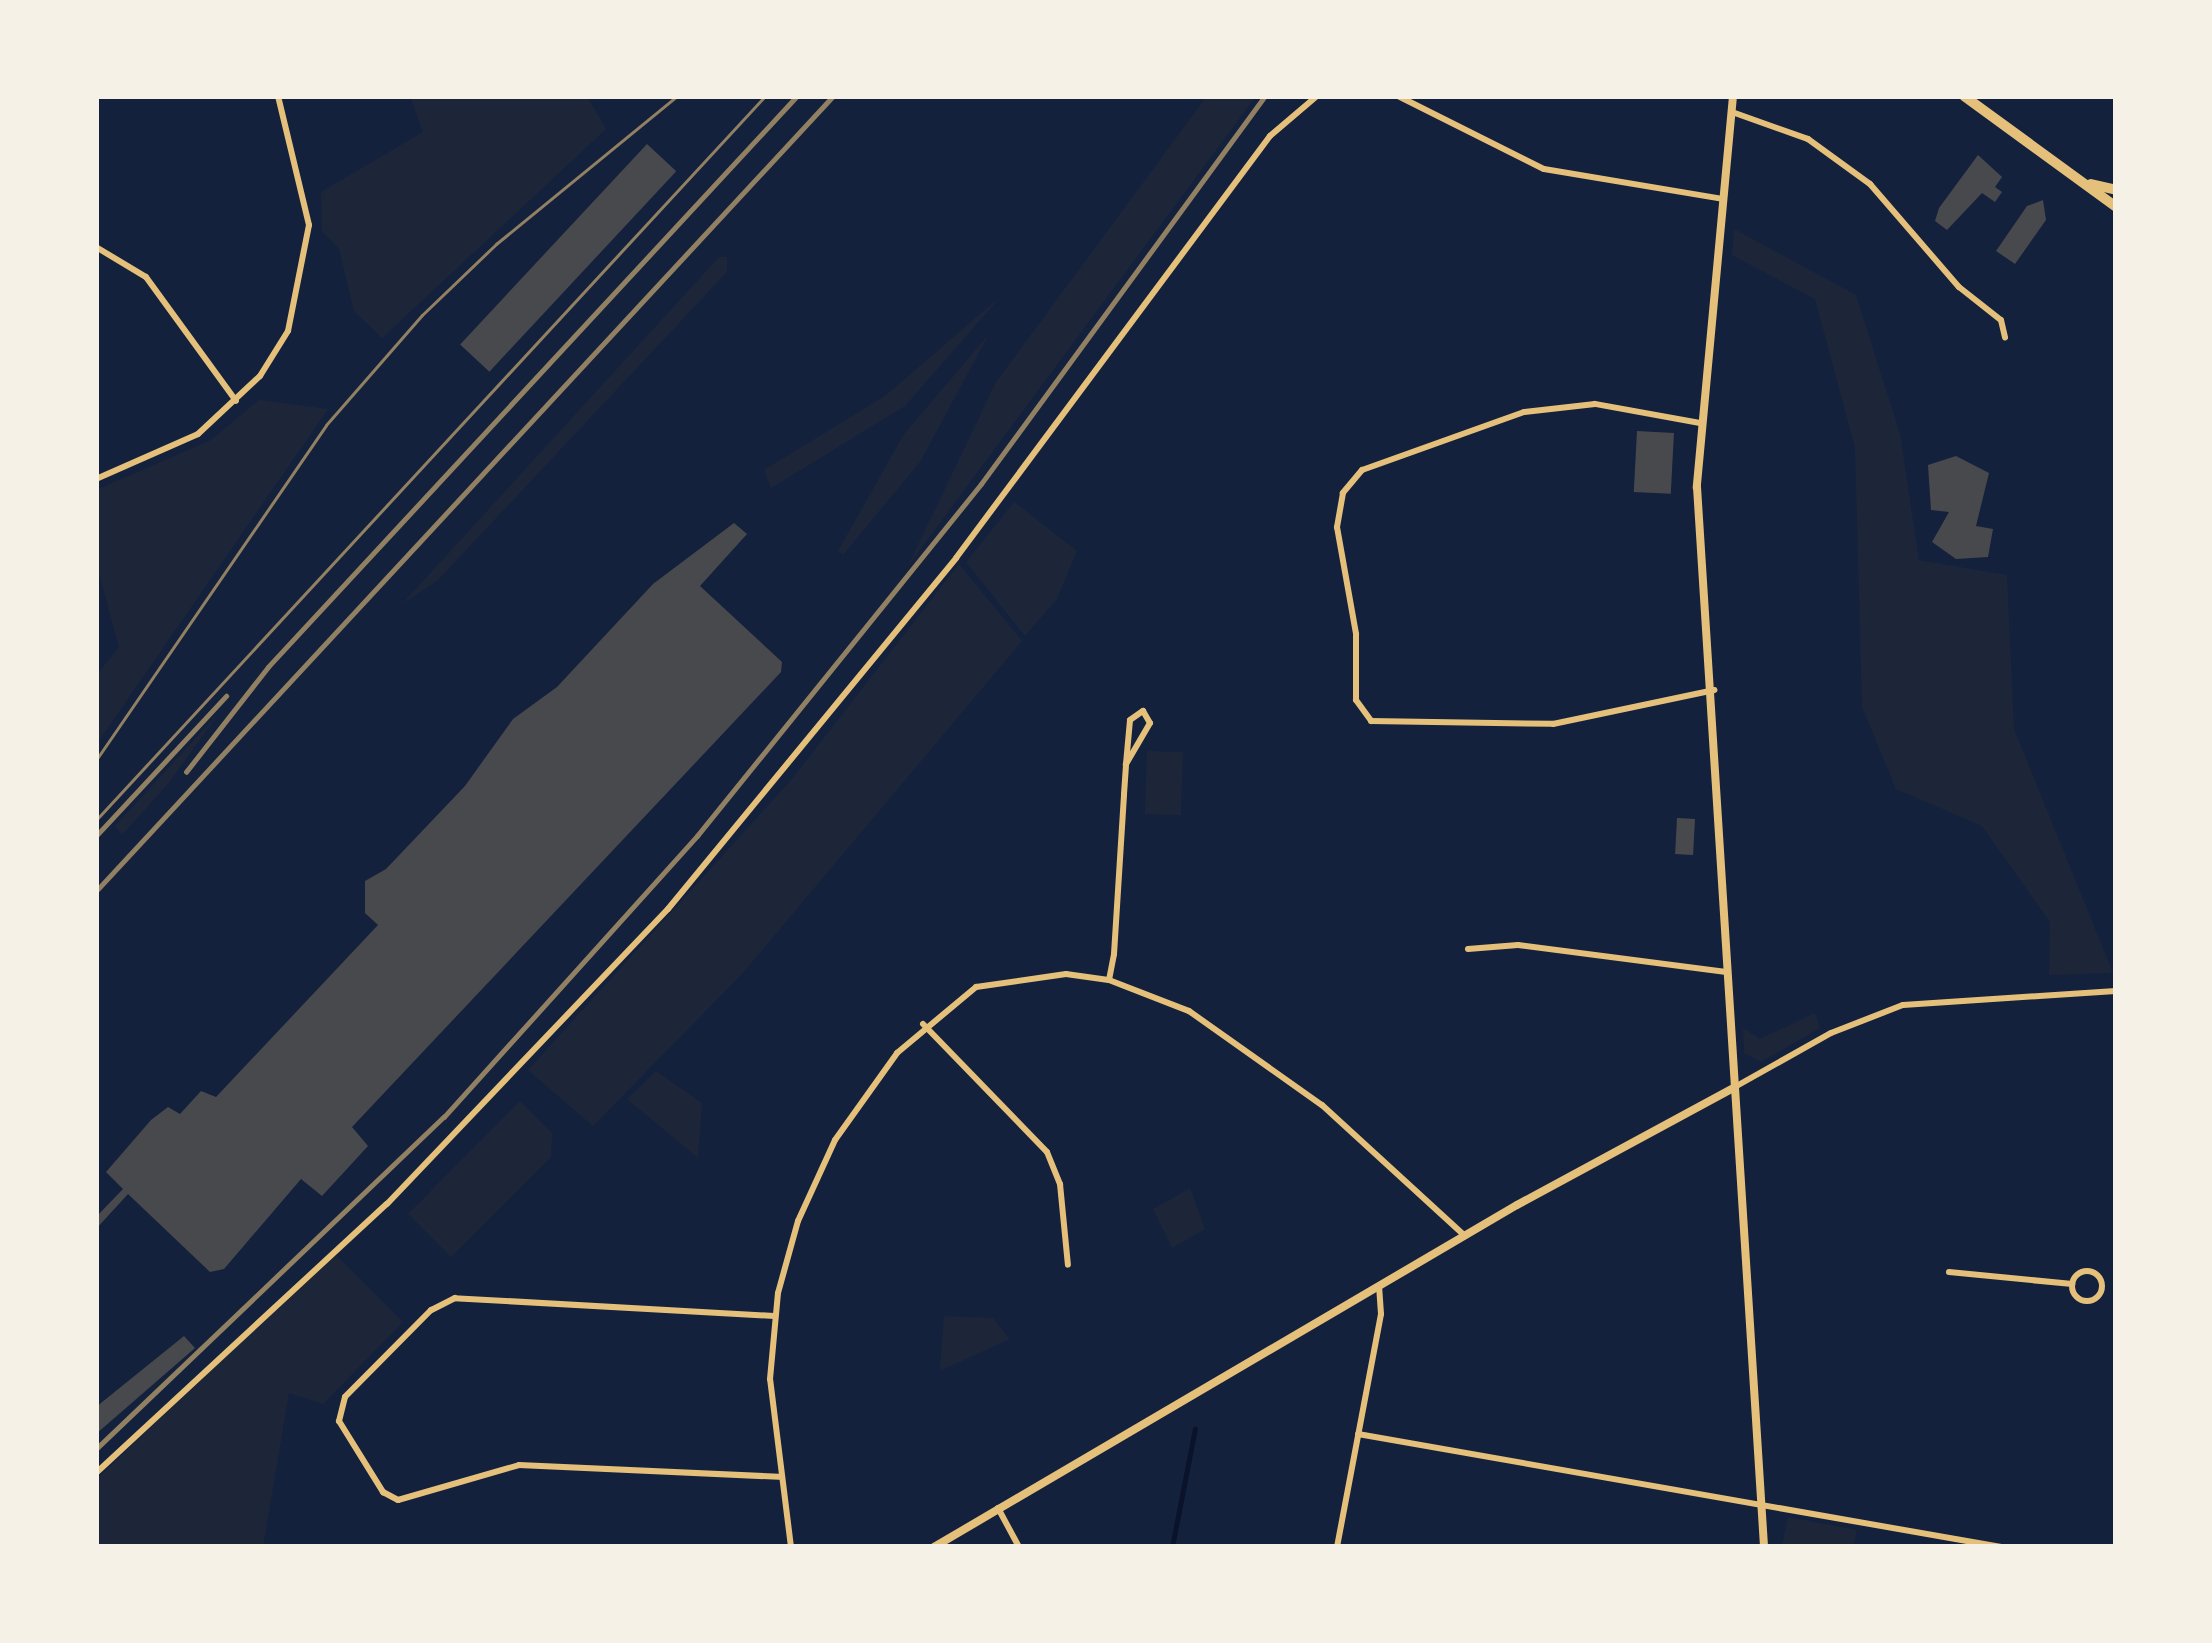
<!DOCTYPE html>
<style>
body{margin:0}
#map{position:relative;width:2212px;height:1643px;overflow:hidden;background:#14213d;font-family:"Fira Sans Condensed",sans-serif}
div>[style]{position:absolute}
.green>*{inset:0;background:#1d2539;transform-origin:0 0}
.stream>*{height:4.5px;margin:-2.25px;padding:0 2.25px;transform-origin:2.25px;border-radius:2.25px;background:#0b132b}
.building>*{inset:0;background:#48494c;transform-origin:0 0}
.minor>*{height:6px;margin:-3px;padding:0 3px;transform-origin:3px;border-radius:3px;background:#e5c07b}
.minor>.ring{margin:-3px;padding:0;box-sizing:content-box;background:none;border:6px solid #e5c07b;border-radius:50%}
.tertiary>*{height:8px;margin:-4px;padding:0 4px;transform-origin:4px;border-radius:4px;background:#e5c07b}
.primary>*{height:10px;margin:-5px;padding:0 5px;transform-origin:5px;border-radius:5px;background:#e5c07b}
.tram>*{height:3px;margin:-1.5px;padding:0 1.5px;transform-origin:1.5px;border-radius:1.5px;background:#918062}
.rail>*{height:4.5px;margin:-2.25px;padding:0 2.25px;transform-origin:2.25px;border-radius:2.25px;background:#918062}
span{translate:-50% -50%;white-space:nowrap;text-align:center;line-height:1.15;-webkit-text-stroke:12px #f6f1e7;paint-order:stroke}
.frame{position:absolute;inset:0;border:99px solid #f6f1e7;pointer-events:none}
</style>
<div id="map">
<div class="green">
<i style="clip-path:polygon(410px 96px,587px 96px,606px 129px,382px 338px,354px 311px,339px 249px,322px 231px,321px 192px,423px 132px)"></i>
<i style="clip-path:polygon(1207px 96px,1256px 96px,908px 566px,996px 382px)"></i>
<i style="clip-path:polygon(1734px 229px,1856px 295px,1900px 434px,1919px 560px,2007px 575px,2014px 729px,2113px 973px,2049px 975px,2050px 922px,1982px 826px,1896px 789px,1862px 707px,1855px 448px,1815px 299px,1732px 255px)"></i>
<i style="clip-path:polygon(719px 257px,727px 257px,727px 272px,438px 580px,402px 604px)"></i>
<i style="clip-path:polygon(1001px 296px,905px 406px,771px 488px,764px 470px,885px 396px)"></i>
<i style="clip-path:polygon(989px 334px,920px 462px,843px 555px,838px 551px,904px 434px)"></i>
<i style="clip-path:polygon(259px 400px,328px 409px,96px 745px,96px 676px,119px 647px,96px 563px,96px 490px,211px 440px)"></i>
<i style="clip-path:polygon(1014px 502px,1077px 551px,1057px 599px,1025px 636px,966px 562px)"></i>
<i style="clip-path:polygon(959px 564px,1022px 641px,742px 974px,593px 1126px,528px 1070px,792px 779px)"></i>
<i style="clip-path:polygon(219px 713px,168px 784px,122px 835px,115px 826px)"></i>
<i style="left:1147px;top:751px;width:36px;height:63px;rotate:2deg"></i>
<i style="clip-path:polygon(1815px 1013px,1820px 1028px,1761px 1062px,1744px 1053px,1743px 1028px,1760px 1039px)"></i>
<i style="clip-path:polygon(656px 1071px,702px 1103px,698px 1158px,627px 1099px)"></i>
<i style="clip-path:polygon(520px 1101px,552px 1133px,551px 1157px,451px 1257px,408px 1214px)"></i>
<i style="clip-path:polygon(1190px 1188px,1205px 1229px,1172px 1248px,1153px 1209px)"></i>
<i style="clip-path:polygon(333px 1252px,403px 1322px,323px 1404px,289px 1393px,263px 1547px,96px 1547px,96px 1480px)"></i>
<i style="clip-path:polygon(944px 1316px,993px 1318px,1010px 1339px,940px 1371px)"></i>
<i style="clip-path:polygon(1788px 1517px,1857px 1530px,1853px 1547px,1782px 1547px)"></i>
</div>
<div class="stream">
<i style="left:1172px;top:1547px;width:120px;rotate:-79deg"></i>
</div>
<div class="building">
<i style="left:647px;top:144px;width:40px;height:274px;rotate:43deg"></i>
<i style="clip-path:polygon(1978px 155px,2002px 177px,1995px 187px,2002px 192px,1995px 202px,1982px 193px,1947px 230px,1935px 221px,1939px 208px)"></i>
<i style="clip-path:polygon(2043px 200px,2046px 220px,2015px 264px,1996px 251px,2027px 206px)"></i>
<i style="left:1637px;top:431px;width:37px;height:61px;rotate:3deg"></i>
<i style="clip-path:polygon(1956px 456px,1989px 473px,1976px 526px,1993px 529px,1988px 557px,1956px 559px,1932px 542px,1949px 512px,1931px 510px,1928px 465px)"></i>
<i style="clip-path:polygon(734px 523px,747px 534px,700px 586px,782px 662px,781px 672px,352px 1127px,368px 1146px,322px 1196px,301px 1179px,224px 1269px,210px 1272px,128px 1194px,96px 1229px,96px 1217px,123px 1189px,106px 1172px,151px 1120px,168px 1107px,180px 1114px,201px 1091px,216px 1097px,378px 925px,365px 913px,365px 881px,386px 869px,465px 786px,513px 719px,557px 687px,653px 584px)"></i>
<i style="left:1677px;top:818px;width:18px;height:36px;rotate:3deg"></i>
<i style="clip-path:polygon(184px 1336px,195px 1348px,96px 1434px,96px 1407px)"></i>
</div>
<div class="minor">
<i style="left:1398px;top:96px;width:163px;rotate:26.6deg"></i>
<i style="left:1544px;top:169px;width:181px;rotate:9.5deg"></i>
<i style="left:1732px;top:112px;width:81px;rotate:19.6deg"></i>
<i style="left:1808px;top:139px;width:77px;rotate:36deg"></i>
<i style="left:1870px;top:184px;width:136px;rotate:49.2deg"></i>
<i style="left:1959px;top:287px;width:53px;rotate:38.2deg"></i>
<i style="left:2001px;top:320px;width:18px;rotate:77deg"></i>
<i style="left:96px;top:247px;width:58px;rotate:31deg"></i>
<i style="left:146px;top:277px;width:153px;rotate:54deg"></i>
<i style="left:1700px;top:423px;width:107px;rotate:-169.7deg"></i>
<i style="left:1595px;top:404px;width:71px;rotate:173.6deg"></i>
<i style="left:1524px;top:412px;width:172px;rotate:160.3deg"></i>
<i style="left:1362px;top:470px;width:30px;rotate:130deg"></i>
<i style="left:1343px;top:493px;width:35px;rotate:100deg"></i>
<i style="left:1337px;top:527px;width:109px;rotate:79.9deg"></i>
<i style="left:1356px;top:634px;width:66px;rotate:90deg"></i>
<i style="left:1356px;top:700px;width:26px;rotate:54deg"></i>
<i style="left:1371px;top:721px;width:182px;rotate:0.9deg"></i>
<i style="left:1553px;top:724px;width:165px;rotate:-11.9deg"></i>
<i style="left:96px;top:479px;width:111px;rotate:-23.8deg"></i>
<i style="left:198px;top:434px;width:85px;rotate:-43.1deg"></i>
<i style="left:260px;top:376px;width:53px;rotate:-58.1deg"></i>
<i style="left:288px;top:331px;width:108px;rotate:-78.8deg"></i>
<i style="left:309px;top:225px;width:133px;rotate:-103.5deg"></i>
<i style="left:1468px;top:949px;width:50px;rotate:-4.6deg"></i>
<i style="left:1518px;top:945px;width:210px;rotate:7.4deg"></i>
<i style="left:1109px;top:980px;width:26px;rotate:-79deg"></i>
<i style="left:1114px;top:954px;width:160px;rotate:-86.4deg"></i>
<i style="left:1124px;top:794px;width:30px;rotate:-86deg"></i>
<i style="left:1126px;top:764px;width:44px;rotate:-84.8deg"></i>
<i style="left:1130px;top:720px;width:16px;rotate:-35deg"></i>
<i style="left:1143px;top:711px;width:14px;rotate:60deg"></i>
<i style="left:1150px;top:723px;width:48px;rotate:120.3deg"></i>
<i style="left:923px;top:1024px;width:178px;rotate:45.9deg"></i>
<i style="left:1047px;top:1152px;width:35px;rotate:68deg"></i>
<i style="left:1060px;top:1184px;width:81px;rotate:84.4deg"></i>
<i style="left:1733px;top:1088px;width:112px;rotate:-29.3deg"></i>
<i style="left:1831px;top:1033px;width:77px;rotate:-21.3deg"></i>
<i style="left:1903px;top:1005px;width:213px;rotate:-3.8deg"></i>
<i class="ring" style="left:2072px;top:1271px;width:24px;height:24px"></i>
<i style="left:1949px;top:1272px;width:124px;rotate:5.6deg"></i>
<i style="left:774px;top:1316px;width:320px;rotate:-176.8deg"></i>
<i style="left:455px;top:1298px;width:27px;rotate:153deg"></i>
<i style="left:431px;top:1310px;width:122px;rotate:134.7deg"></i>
<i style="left:345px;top:1397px;width:25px;rotate:104deg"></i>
<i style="left:339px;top:1421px;width:84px;rotate:58.2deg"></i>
<i style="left:383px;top:1492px;width:17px;rotate:28deg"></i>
<i style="left:398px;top:1500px;width:126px;rotate:-16.1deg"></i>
<i style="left:519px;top:1465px;width:260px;rotate:2.6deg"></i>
<i style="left:1358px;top:1434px;width:653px;rotate:9.97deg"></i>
<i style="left:96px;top:1473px;width:396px;rotate:-42.8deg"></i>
<i style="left:387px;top:1204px;width:407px;rotate:-46.4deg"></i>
<i style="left:668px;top:909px;width:454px;rotate:-50.6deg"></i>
<i style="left:956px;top:558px;width:526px;rotate:-53.35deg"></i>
<i style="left:1270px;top:136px;width:62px;rotate:-40.4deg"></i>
<i style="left:998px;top:1508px;width:44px;rotate:61.7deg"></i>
<i style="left:791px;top:1547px;width:169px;rotate:-97.1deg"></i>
<i style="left:770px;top:1379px;width:86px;rotate:-84.7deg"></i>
<i style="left:778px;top:1293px;width:75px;rotate:-74.5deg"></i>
<i style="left:798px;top:1221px;width:89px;rotate:-65.4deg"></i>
<i style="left:835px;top:1140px;width:107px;rotate:-54.5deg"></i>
<i style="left:897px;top:1053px;width:103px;rotate:-39.9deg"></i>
<i style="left:976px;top:987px;width:91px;rotate:-8.2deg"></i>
<i style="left:1066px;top:974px;width:43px;rotate:7.9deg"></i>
<i style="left:1109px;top:980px;width:86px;rotate:21.2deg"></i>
<i style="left:1189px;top:1011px;width:163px;rotate:35.3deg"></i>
<i style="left:1322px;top:1105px;width:194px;rotate:42.5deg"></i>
<i style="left:1337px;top:1547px;width:237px;rotate:-79.3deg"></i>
<i style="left:1381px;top:1314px;width:28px;rotate:-94deg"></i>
</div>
<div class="tertiary">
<i style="left:1733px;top:96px;width:393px;rotate:95.3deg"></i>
<i style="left:1697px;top:487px;width:1062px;rotate:86.38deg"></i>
<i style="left:934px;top:1547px;width:676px;rotate:-30.4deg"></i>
<i style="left:1517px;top:1205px;width:246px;rotate:-28.4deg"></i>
</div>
<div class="primary">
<i style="left:1964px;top:96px;width:188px;rotate:36.1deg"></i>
<i style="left:2091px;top:184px;width:26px;rotate:13deg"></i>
</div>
<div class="tram">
<i style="left:96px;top:760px;width:406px;rotate:-55.5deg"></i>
<i style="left:326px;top:425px;width:146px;rotate:-48.9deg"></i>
<i style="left:422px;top:315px;width:103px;rotate:-43.8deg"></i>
<i style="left:496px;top:244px;width:234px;rotate:-39.3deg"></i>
<i style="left:96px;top:820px;width:986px;rotate:-47.26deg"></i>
</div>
<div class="rail">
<i style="left:186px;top:772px;width:133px;rotate:-52deg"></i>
<i style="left:268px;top:667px;width:778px;rotate:-47.19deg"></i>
<i style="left:96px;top:836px;width:191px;rotate:-47.1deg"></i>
<i style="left:98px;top:889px;width:1081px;rotate:-47.17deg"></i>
<i style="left:96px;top:1449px;width:481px;rotate:-43.7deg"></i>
<i style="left:444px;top:1117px;width:378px;rotate:-48deg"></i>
<i style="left:697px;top:836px;width:452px;rotate:-51.1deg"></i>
<i style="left:981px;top:484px;width:481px;rotate:-53.8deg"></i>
</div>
<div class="frame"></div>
</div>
